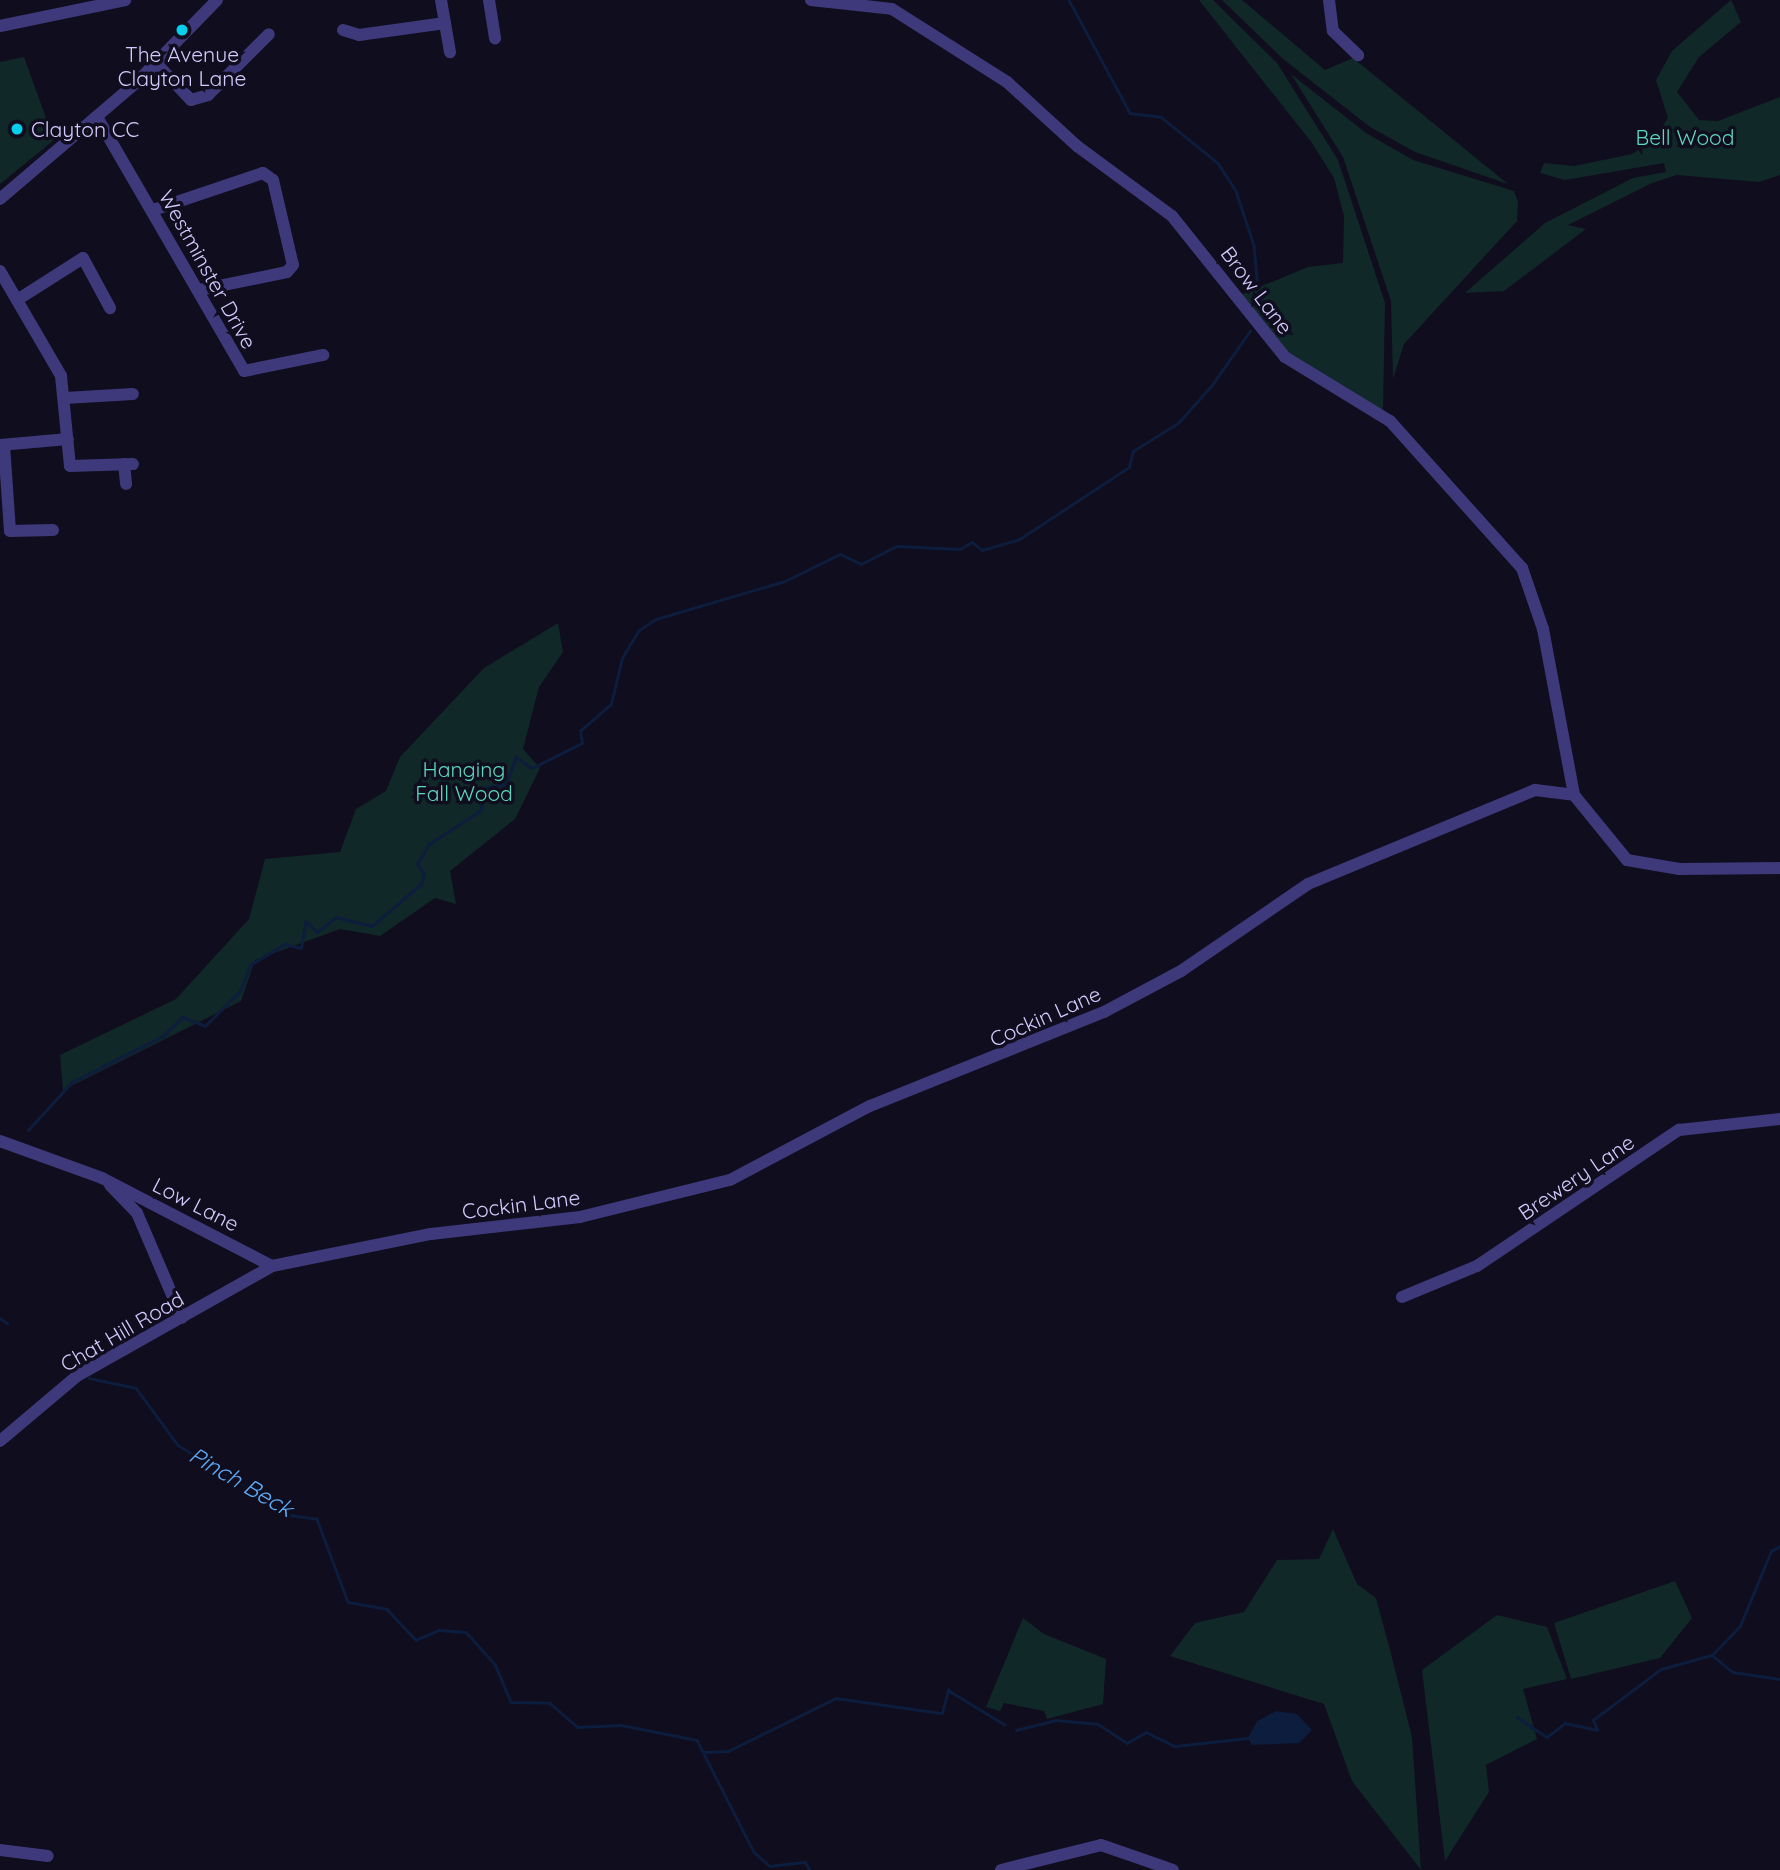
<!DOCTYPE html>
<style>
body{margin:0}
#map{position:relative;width:1780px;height:1870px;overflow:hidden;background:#100d1e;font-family:Quicksand,sans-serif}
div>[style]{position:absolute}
.green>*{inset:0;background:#102828}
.water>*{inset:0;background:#0c1d3d}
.stream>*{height:2.5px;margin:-1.25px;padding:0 1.25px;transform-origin:1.25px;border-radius:1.25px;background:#0c1d3d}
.minor>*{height:12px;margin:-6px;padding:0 6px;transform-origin:6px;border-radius:6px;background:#3e397b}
.dots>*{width:19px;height:19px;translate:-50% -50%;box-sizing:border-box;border:4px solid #100d1e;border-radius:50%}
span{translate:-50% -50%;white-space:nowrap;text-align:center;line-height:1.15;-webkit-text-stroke:7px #100d1e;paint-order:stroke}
.poi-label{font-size:21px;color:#d3cbfd}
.left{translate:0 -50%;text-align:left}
.park-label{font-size:21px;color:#5bdabe}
.street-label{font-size:21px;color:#d3cbfd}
.water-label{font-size:23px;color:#5dacf9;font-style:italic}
</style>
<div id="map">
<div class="green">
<i style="clip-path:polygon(1199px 0,1213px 0,1277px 63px,1338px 160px,1385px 303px,1383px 411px,1284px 351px,1240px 295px,1308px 267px,1343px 263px,1344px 216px,1334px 178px,1312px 143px)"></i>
<i style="clip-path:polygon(1222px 0,1242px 0,1325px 70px,1353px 58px,1508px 184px,1415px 152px,1370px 127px,1282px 58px)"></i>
<i style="clip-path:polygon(1731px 0,1741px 22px,1699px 57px,1677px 92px,1699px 120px,1718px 121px,1780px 97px,1780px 175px,1759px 182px,1677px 175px,1652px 183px,1568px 225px,1586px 229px,1504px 291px,1465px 293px,1545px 223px,1633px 178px,1666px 172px,1664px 163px,1565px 180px,1540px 173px,1544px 163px,1574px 166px,1632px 154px,1652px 142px,1668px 118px,1656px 80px,1672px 51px)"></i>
<i style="clip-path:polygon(24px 57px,54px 140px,0 184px,0 62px)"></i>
<i style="clip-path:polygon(1291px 74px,1366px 133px,1413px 160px,1514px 191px,1518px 202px,1517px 221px,1404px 344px,1393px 379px,1391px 301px,1343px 157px)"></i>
<i style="clip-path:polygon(558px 623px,563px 652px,539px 687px,523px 749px,540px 768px,515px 819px,450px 871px,456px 904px,435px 898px,380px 936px,340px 929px,255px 960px,241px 1001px,63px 1090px,60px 1055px,176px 999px,249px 919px,265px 859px,340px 852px,356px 809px,386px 791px,400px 757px,484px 668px)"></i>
<i style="clip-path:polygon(1333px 1529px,1357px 1584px,1376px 1598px,1390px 1650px,1412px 1737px,1421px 1870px,1352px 1781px,1324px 1704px,1170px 1656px,1195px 1623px,1244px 1612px,1277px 1560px,1319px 1559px)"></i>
<i style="clip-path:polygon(1675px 1581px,1692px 1618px,1660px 1658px,1571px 1679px,1554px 1623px)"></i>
<i style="clip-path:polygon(1497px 1615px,1547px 1627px,1567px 1679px,1523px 1689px,1537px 1739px,1486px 1765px,1489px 1792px,1445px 1861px,1422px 1670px)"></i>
<i style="clip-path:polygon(1023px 1618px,1044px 1634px,1106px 1659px,1103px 1704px,1047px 1719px,1044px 1711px,1004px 1703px,1000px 1711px,986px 1707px)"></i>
</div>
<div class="water">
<i style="clip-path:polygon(1276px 1711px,1297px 1714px,1312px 1730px,1299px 1743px,1252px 1745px,1248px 1738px,1257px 1721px)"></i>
</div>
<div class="stream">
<i style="left:1069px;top:0;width:128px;rotate:61.6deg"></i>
<i style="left:1130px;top:113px;width:31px;rotate:7deg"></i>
<i style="left:1161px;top:117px;width:73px;rotate:38.9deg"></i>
<i style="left:1218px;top:163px;width:33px;rotate:57deg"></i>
<i style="left:1236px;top:191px;width:57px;rotate:71.6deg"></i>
<i style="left:1254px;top:245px;width:46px;rotate:85deg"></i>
<i style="left:1258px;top:291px;width:24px;rotate:62deg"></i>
<i style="left:1269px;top:312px;width:13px;rotate:129deg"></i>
<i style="left:28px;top:1130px;width:65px;rotate:-47.5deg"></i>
<i style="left:72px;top:1082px;width:102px;rotate:-26.8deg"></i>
<i style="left:163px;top:1036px;width:28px;rotate:-44deg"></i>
<i style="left:183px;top:1017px;width:24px;rotate:22deg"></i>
<i style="left:205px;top:1026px;width:49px;rotate:-45deg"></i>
<i style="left:240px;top:991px;width:28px;rotate:-69deg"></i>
<i style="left:250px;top:965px;width:41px;rotate:-31deg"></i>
<i style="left:285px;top:944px;width:16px;rotate:14deg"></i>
<i style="left:301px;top:948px;width:27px;rotate:-80deg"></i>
<i style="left:306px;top:921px;width:16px;rotate:45deg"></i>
<i style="left:317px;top:932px;width:24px;rotate:-38deg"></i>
<i style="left:336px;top:917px;width:37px;rotate:14deg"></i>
<i style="left:372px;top:926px;width:65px;rotate:-40.6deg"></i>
<i style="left:421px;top:884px;width:10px;rotate:-73deg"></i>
<i style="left:424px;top:874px;width:12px;rotate:-125deg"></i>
<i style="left:417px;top:864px;width:23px;rotate:-59deg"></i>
<i style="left:429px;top:844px;width:61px;rotate:-32.9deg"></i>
<i style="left:480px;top:811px;width:25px;rotate:-74deg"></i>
<i style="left:487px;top:787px;width:19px;rotate:-9deg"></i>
<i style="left:506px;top:784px;width:29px;rotate:-70deg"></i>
<i style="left:516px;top:757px;width:19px;rotate:35deg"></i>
<i style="left:532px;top:768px;width:56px;rotate:-26.6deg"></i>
<i style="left:582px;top:743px;width:12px;rotate:-99deg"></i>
<i style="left:580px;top:731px;width:41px;rotate:-41.1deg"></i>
<i style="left:611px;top:704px;width:47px;rotate:-76.6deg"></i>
<i style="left:622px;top:658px;width:33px;rotate:-59deg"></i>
<i style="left:639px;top:630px;width:20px;rotate:-33deg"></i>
<i style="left:656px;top:619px;width:134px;rotate:-16.4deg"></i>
<i style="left:785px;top:581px;width:61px;rotate:-26.1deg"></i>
<i style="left:840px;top:554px;width:23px;rotate:25deg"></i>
<i style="left:861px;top:564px;width:39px;rotate:-27deg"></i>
<i style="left:896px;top:546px;width:64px;rotate:2.7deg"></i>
<i style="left:960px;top:549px;width:14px;rotate:-30deg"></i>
<i style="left:972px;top:542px;width:13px;rotate:39deg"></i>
<i style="left:982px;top:550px;width:37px;rotate:-16deg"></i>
<i style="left:1018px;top:540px;width:133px;rotate:-33.3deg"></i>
<i style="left:1129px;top:467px;width:16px;rotate:-76deg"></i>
<i style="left:1133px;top:451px;width:53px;rotate:-31.9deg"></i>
<i style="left:1178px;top:423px;width:51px;rotate:-48.2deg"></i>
<i style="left:1212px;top:385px;width:66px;rotate:-54.9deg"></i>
<i style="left:0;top:1318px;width:9px;rotate:36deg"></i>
<i style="left:89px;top:1378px;width:48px;rotate:12deg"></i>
<i style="left:136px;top:1388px;width:71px;rotate:53.6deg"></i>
<i style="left:178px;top:1445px;width:132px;rotate:32deg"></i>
<i style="left:290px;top:1515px;width:27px;rotate:8deg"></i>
<i style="left:317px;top:1519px;width:89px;rotate:69.5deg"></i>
<i style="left:348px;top:1602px;width:40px;rotate:10deg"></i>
<i style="left:387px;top:1609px;width:42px;rotate:46.9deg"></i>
<i style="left:416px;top:1640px;width:24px;rotate:-24deg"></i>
<i style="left:438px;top:1630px;width:28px;rotate:4deg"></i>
<i style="left:466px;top:1632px;width:43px;rotate:47.8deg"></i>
<i style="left:495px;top:1664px;width:41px;rotate:67.2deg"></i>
<i style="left:511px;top:1702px;width:39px;rotate:1deg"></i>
<i style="left:550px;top:1703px;width:37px;rotate:41deg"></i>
<i style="left:578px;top:1727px;width:43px;rotate:-2.7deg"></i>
<i style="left:621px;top:1725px;width:77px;rotate:11.2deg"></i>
<i style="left:697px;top:1740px;width:126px;rotate:63deg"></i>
<i style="left:754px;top:1852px;width:21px;rotate:41deg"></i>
<i style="left:770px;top:1866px;width:35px;rotate:-7deg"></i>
<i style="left:805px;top:1862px;width:9px;rotate:58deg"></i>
<i style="left:1713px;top:1656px;width:26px;rotate:39deg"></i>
<i style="left:1733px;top:1672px;width:48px;rotate:8.5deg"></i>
<i style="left:1517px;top:1717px;width:36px;rotate:34deg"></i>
<i style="left:1547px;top:1737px;width:23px;rotate:-38deg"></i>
<i style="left:1565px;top:1723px;width:33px;rotate:12deg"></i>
<i style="left:1597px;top:1730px;width:11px;rotate:-112deg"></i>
<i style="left:1593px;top:1720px;width:85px;rotate:-36.9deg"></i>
<i style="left:1661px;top:1669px;width:53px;rotate:-15.4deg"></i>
<i style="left:1712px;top:1655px;width:40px;rotate:-46deg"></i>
<i style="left:1740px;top:1626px;width:81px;rotate:-67.5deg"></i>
<i style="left:1771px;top:1551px;width:10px;rotate:-29deg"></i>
<i style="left:1016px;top:1730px;width:41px;rotate:-14deg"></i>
<i style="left:1056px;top:1720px;width:42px;rotate:5.4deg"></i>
<i style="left:1098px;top:1724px;width:35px;rotate:33deg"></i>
<i style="left:1127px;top:1743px;width:22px;rotate:-30deg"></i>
<i style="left:1146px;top:1732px;width:32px;rotate:26deg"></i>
<i style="left:1175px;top:1746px;width:73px;rotate:-6.3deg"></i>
<i style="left:703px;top:1752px;width:25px;rotate:-2deg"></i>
<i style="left:728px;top:1751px;width:120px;rotate:-26.1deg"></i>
<i style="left:836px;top:1698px;width:107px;rotate:8.1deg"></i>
<i style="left:942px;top:1713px;width:24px;rotate:-75deg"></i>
<i style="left:948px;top:1690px;width:66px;rotate:31.3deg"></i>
</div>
<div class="minor">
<i style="left:441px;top:0;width:53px;rotate:80.2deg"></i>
<i style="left:489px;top:0;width:39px;rotate:81deg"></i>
<i style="left:811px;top:0;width:81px;rotate:6.3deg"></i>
<i style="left:892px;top:9px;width:136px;rotate:32.4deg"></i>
<i style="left:1007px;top:82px;width:95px;rotate:42.4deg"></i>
<i style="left:1077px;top:146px;width:118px;rotate:36.4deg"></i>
<i style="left:1172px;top:216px;width:181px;rotate:51.3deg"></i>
<i style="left:1285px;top:357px;width:123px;rotate:31.4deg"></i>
<i style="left:1390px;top:421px;width:198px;rotate:48.1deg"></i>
<i style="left:1522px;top:568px;width:65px;rotate:71deg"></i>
<i style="left:1543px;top:629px;width:169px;rotate:79.4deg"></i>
<i style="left:1329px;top:0;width:31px;rotate:83deg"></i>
<i style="left:1333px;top:31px;width:35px;rotate:44deg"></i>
<i style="left:0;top:26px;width:128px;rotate:-11.7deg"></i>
<i style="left:343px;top:30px;width:17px;rotate:17deg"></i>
<i style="left:359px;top:35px;width:87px;rotate:-7.9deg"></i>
<i style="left:156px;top:63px;width:51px;rotate:46.6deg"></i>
<i style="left:191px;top:100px;width:18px;rotate:-16deg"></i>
<i style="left:208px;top:95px;width:86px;rotate:-45deg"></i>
<i style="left:97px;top:117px;width:293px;rotate:59.9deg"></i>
<i style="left:244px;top:371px;width:81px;rotate:-11.4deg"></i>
<i style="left:0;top:199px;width:179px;rotate:-40.5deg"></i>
<i style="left:136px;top:83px;width:116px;rotate:-45.7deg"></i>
<i style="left:153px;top:210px;width:116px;rotate:-18.6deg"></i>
<i style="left:263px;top:173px;width:12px;rotate:35deg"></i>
<i style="left:273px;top:180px;width:87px;rotate:76.8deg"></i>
<i style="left:293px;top:265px;width:9px;rotate:131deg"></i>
<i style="left:287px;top:272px;width:90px;rotate:168.4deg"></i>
<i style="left:0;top:271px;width:121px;rotate:59.8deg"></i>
<i style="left:61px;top:376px;width:90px;rotate:84.3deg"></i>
<i style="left:70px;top:466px;width:63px;rotate:-1.8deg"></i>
<i style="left:17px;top:300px;width:78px;rotate:-32.5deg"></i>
<i style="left:83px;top:258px;width:57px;rotate:61.6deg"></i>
<i style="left:65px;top:398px;width:68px;rotate:-3.4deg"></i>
<i style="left:0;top:445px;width:68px;rotate:-5deg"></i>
<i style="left:4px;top:445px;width:86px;rotate:86deg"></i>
<i style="left:10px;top:531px;width:43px;rotate:-1.3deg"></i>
<i style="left:124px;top:464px;width:20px;rotate:84deg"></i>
<i style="left:0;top:1141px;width:109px;rotate:19.9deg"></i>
<i style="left:102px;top:1178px;width:191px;rotate:27.4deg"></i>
<i style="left:110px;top:1185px;width:39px;rotate:46deg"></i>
<i style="left:137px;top:1213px;width:114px;rotate:66.8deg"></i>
<i style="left:1402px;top:1297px;width:81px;rotate:-22.5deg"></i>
<i style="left:1477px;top:1266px;width:244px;rotate:-34deg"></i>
<i style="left:1679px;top:1130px;width:102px;rotate:-6.2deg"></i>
<i style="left:0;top:1441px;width:101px;rotate:-40.2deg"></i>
<i style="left:77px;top:1376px;width:224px;rotate:-29.4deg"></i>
<i style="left:272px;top:1266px;width:162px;rotate:-11.4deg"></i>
<i style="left:431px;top:1234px;width:150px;rotate:-6.5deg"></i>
<i style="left:580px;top:1217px;width:154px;rotate:-13.9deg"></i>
<i style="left:730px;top:1180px;width:158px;rotate:-27.9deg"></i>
<i style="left:870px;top:1106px;width:252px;rotate:-21.9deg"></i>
<i style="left:1104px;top:1012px;width:87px;rotate:-28deg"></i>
<i style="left:1181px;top:971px;width:154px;rotate:-34.4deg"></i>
<i style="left:1308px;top:884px;width:246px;rotate:-22.5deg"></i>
<i style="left:1535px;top:790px;width:39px;rotate:7deg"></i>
<i style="left:1574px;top:795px;width:84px;rotate:50.8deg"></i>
<i style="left:1627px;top:860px;width:53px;rotate:9.8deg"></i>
<i style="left:1679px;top:869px;width:101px;rotate:-0.6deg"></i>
<i style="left:0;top:1850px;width:48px;rotate:7.1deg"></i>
<i style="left:1001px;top:1870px;width:103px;rotate:-14deg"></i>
<i style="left:1101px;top:1845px;width:76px;rotate:19.1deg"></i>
</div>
<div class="dots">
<i style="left:182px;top:30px;background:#08ceed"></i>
<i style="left:17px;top:129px;background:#08ceed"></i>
</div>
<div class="poi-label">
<span style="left:182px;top:66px">The Avenue<br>Clayton Lane</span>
<span class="left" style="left:31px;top:129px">Clayton CC</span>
</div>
<div class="park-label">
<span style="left:1685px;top:137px">Bell Wood</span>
<span style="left:464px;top:781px">Hanging<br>Fall Wood</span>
</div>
<div class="street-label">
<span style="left:208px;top:269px;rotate:61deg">Westminster Drive</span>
<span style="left:1257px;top:290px;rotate:53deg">Brow Lane</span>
<span style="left:1045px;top:1016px;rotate:-24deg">Cockin Lane</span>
<span style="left:1576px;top:1177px;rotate:-34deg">Brewery Lane</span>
<span style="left:196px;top:1204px;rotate:27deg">Low Lane</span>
<span style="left:521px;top:1204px;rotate:-7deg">Cockin Lane</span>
<span style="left:122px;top:1331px;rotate:-30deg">Chat Hill Road</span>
</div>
<div class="water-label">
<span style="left:241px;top:1482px;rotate:30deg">Pinch Beck</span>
</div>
</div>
